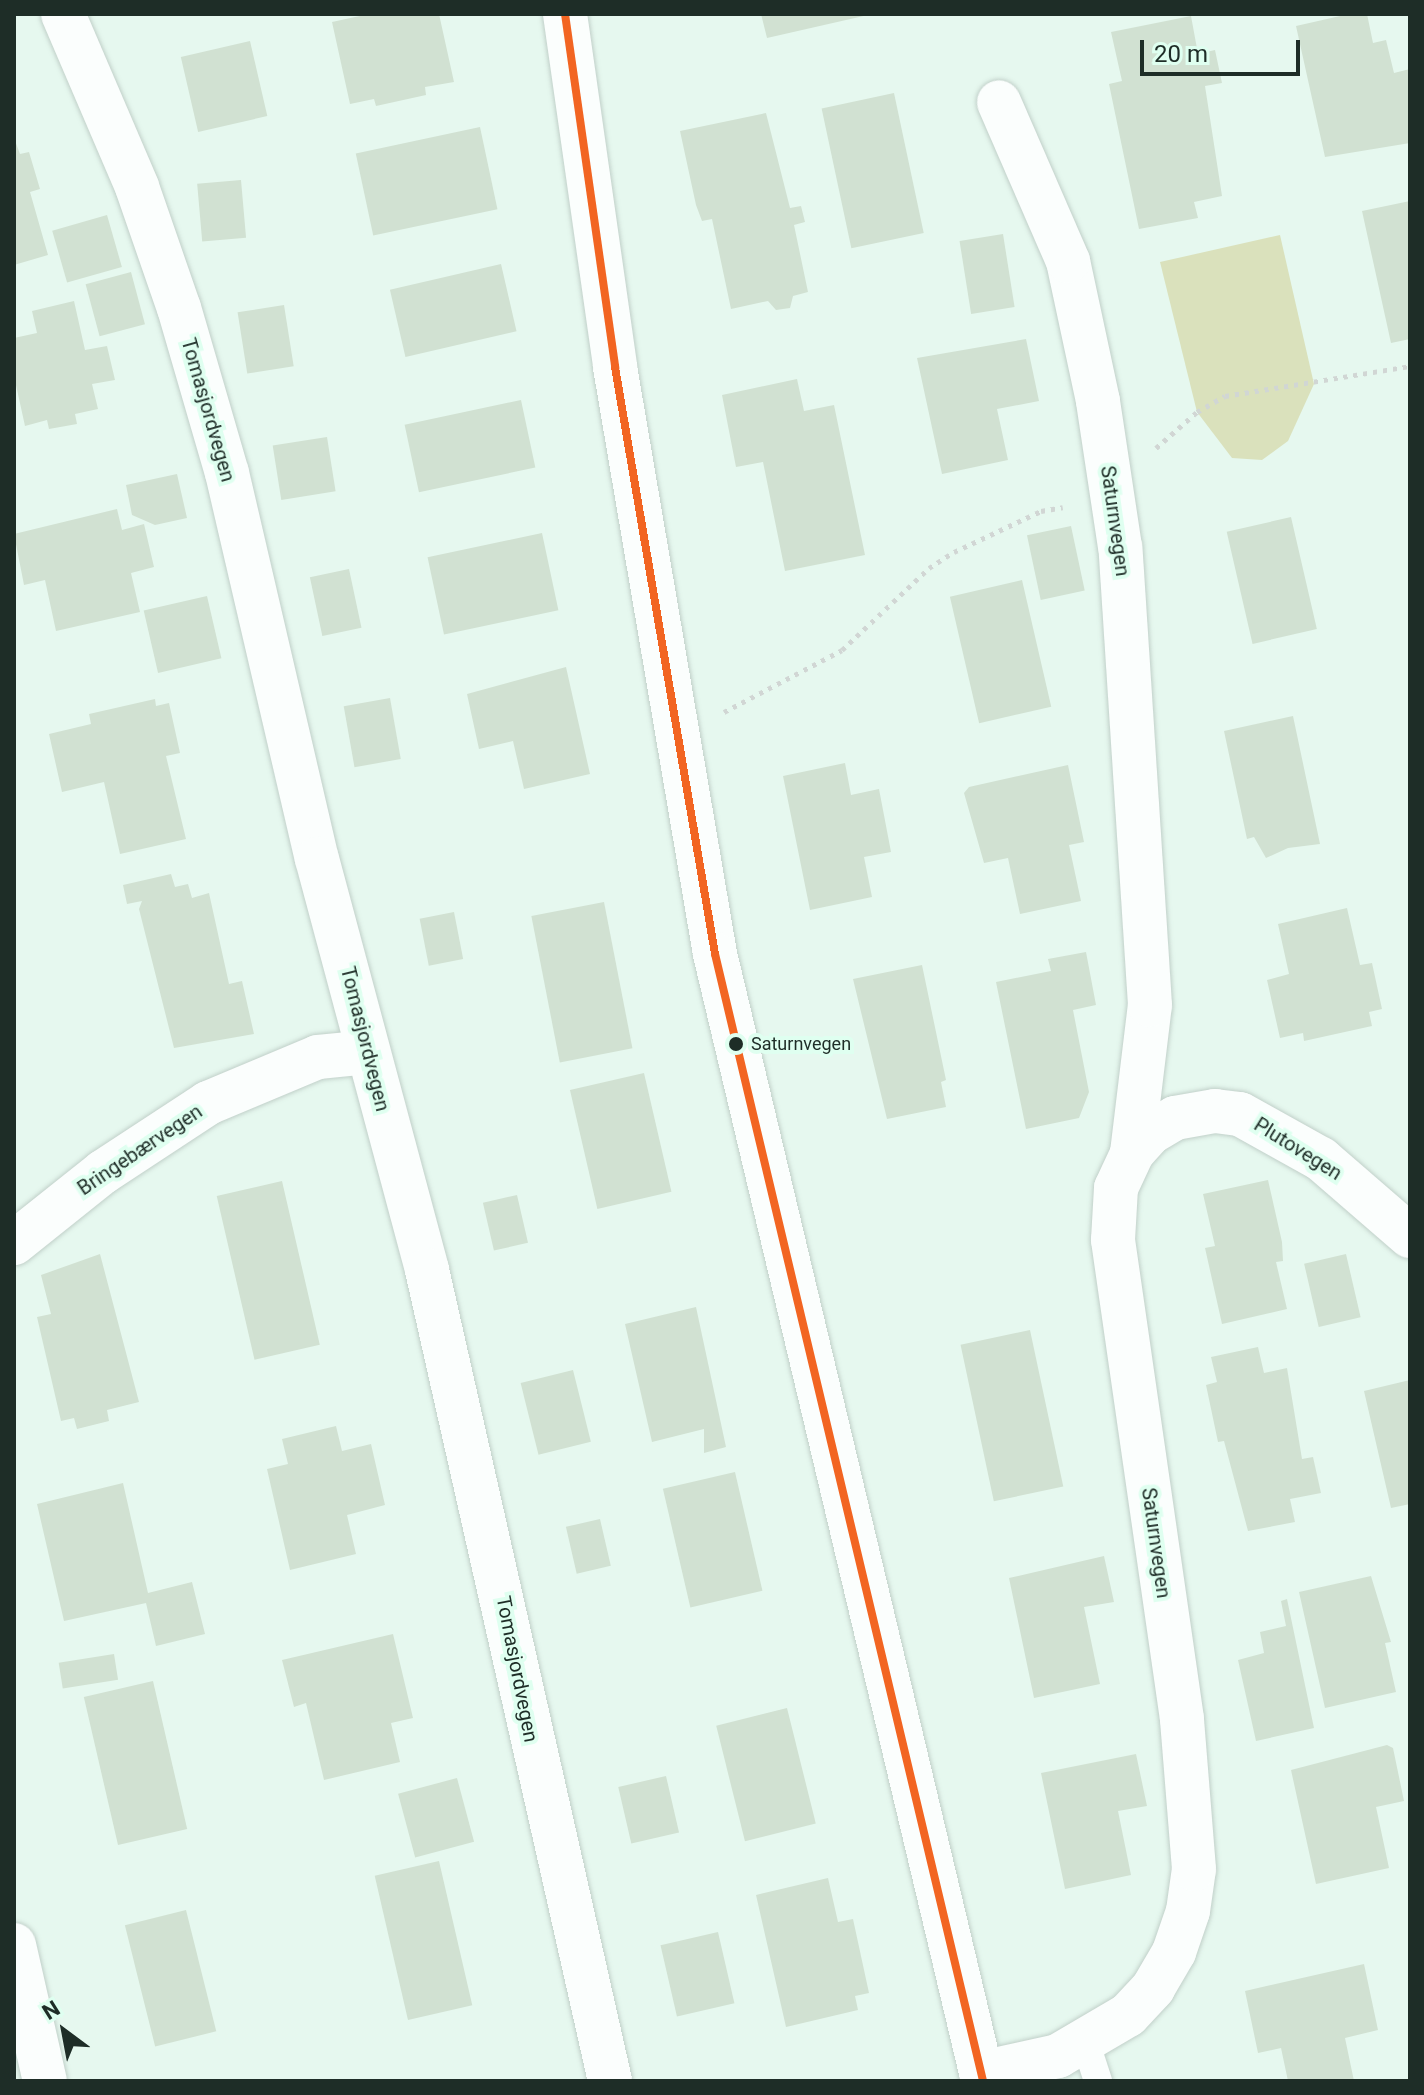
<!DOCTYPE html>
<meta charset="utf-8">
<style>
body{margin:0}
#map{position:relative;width:1424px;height:2095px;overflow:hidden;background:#e6f8ef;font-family:Roboto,sans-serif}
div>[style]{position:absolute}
.green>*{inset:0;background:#dae1bc}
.building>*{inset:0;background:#d1e1d2;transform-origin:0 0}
.path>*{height:5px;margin-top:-2.5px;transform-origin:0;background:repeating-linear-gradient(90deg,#d1d6d4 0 4px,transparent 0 10px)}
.roads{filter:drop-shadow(0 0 2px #c1d0c9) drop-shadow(0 0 2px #c1d0c9)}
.service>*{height:28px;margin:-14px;padding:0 14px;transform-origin:14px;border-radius:14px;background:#fbfefd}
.minor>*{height:44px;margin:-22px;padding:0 22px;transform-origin:22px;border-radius:22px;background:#fbfefd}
.bus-1>*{height:8px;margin:-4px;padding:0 4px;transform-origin:4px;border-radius:4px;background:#f26522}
.dots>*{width:22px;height:22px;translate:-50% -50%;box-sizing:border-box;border:4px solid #dffff0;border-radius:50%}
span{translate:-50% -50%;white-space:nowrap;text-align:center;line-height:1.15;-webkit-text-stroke:8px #dffff0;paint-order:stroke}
.bus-label{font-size:18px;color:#1e2d27}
.left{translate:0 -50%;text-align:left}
.street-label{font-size:20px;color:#1e2d27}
.frame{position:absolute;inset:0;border:16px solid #1e2d27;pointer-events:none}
.north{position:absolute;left:24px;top:1991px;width:80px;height:80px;-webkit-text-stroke:6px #dffff0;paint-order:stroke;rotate:328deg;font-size:22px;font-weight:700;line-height:32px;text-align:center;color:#1e2d27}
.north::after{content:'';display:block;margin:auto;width:28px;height:36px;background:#1e2d27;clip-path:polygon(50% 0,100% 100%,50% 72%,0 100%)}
.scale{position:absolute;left:1140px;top:40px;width:160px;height:36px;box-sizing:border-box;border:4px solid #1e2d27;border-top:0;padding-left:10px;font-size:24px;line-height:28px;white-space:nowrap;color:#1e2d27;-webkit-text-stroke:6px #dffff0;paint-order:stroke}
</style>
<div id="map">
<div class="green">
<i style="clip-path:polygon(1280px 235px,1314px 384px,1288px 441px,1262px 460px,1232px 458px,1197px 412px,1160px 262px)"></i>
</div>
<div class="building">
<i style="clip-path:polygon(369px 14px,439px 14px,454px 82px,425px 87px,426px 95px,376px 106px,374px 99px,350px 104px,332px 22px)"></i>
<i style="clip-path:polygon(761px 14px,868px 14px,868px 15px,767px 38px)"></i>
<i style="clip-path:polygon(1349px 14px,1367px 14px,1373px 43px,1386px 40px,1394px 73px,1410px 69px,1410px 143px,1325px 157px,1296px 26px)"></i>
<i style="clip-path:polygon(1191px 16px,1198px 54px,1215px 50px,1222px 83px,1205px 86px,1222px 196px,1194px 202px,1198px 218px,1139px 229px,1109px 84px,1122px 81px,1111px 32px)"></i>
<i style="left:250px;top:41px;width:77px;height:71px;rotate:77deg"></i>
<i style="left:894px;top:93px;width:143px;height:74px;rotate:78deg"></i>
<i style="clip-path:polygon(766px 113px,790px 208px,801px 206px,805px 222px,794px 225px,808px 292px,793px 296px,790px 308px,776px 310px,768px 301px,731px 309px,712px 219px,702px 221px,696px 205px,680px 131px)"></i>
<i style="left:480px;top:127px;width:84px;height:127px;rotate:78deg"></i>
<i style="clip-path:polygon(14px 138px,20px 154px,29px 152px,40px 189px,30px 192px,48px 255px,14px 265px)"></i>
<i style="left:241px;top:180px;width:58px;height:44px;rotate:85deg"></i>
<i style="clip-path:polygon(1410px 201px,1410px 339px,1391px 343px,1362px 211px)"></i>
<i style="left:107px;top:215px;width:54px;height:57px;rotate:74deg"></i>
<i style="left:1003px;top:234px;width:74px;height:44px;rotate:81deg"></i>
<i style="left:501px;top:264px;width:69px;height:114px;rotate:77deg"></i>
<i style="left:131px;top:272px;width:54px;height:47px;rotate:75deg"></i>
<i style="clip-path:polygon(74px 301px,85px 350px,107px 346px,115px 380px,92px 384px,98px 409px,75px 414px,77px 424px,49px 429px,47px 420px,25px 426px,14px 376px,14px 338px,37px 333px,32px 311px)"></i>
<i style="left:284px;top:305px;width:62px;height:47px;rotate:81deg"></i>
<i style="clip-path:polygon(1026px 339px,1039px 401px,997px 409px,1008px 460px,942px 474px,917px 358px)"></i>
<i style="clip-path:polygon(797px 379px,804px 411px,834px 405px,865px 555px,785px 571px,763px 462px,736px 467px,722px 395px)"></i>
<i style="left:521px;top:400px;width:69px;height:119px;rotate:78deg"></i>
<i style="left:327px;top:437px;width:55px;height:55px;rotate:81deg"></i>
<i style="clip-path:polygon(177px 474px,187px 518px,155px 525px,132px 515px,126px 485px)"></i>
<i style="clip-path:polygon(117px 509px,122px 530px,144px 524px,154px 567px,131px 573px,140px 612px,56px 631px,45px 580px,24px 585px,14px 534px)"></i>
<i style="left:1291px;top:517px;width:115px;height:66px;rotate:77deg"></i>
<i style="left:1071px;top:526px;width:66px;height:45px;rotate:78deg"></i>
<i style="left:542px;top:533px;width:79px;height:117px;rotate:78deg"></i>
<i style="left:349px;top:569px;width:60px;height:40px;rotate:78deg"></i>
<i style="left:1022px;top:580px;width:130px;height:74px;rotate:77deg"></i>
<i style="left:207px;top:596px;width:64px;height:65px;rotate:77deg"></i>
<i style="clip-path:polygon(566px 667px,590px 774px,524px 789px,513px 741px,479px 749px,467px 694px)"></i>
<i style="left:390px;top:698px;width:62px;height:47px;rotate:80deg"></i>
<i style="clip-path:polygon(155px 699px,156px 706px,169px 703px,180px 753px,166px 756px,186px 839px,120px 854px,104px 782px,62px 792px,49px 734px,91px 724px,89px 714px)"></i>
<i style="clip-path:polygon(1293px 716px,1320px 844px,1288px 848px,1266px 858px,1254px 837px,1247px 839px,1224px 731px)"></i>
<i style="clip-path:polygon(845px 763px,851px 795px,879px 789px,891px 852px,864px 857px,872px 897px,810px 910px,783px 776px)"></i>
<i style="clip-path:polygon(1068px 765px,1084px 842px,1069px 845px,1081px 901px,1020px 914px,1008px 858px,984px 863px,964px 793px,969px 787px)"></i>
<i style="clip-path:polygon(171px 874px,175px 887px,188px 884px,192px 898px,209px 893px,229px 984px,242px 981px,254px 1034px,174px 1048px,139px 909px,142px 901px,127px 904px,123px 885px)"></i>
<i style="left:604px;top:902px;width:149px;height:74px;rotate:79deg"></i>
<i style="clip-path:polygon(1347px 908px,1360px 965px,1372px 963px,1382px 1009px,1369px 1012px,1372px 1026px,1304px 1041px,1303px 1033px,1280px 1038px,1267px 980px,1289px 974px,1278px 924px)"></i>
<i style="left:454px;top:912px;width:48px;height:35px;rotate:79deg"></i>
<i style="clip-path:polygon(1086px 952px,1096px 1005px,1073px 1010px,1089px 1092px,1079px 1118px,1026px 1129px,996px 982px,1051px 971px,1048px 959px)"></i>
<i style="clip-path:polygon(922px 965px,946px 1080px,941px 1082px,946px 1107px,887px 1119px,853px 979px)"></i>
<i style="left:644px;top:1073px;width:122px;height:76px;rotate:77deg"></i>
<i style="clip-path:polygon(1268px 1180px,1282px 1242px,1283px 1261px,1276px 1262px,1287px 1309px,1222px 1324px,1205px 1248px,1215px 1246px,1203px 1194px)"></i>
<i style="left:282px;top:1181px;width:168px;height:67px;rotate:77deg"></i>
<i style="left:517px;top:1195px;width:49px;height:35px;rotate:77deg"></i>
<i style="clip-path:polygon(100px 1254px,139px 1402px,107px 1410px,109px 1421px,77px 1429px,74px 1418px,61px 1421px,37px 1317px,51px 1314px,41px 1275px)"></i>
<i style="left:1346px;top:1254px;width:65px;height:43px;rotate:77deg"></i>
<i style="clip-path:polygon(696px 1307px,726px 1447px,704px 1453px,704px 1429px,652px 1442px,625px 1324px)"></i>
<i style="left:1030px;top:1330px;width:160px;height:71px;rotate:78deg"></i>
<i style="clip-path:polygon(1258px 1347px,1264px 1373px,1287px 1368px,1302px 1459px,1313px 1457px,1321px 1493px,1290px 1499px,1295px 1522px,1248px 1531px,1224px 1441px,1218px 1442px,1206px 1385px,1217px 1382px,1211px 1357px)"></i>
<i style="left:573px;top:1370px;width:74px;height:54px;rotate:76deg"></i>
<i style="clip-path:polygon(1410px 1380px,1410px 1504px,1391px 1508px,1364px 1391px)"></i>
<i style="clip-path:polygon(336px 1426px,342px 1451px,371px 1444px,385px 1505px,347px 1515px,356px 1554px,290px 1570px,267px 1469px,288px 1464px,282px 1439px)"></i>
<i style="left:735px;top:1472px;width:122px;height:74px;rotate:77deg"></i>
<i style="clip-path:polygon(123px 1483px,148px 1593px,192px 1582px,205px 1634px,156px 1646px,146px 1603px,64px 1621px,37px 1504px)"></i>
<i style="left:600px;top:1519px;width:48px;height:35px;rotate:77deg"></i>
<i style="clip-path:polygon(1104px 1556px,1114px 1602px,1084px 1607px,1100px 1684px,1034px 1698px,1009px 1578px)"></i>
<i style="clip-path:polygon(1371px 1576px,1391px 1642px,1385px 1643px,1396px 1692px,1325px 1708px,1299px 1592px)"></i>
<i style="clip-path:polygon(1287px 1599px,1314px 1728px,1256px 1741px,1238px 1660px,1264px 1653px,1260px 1632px,1286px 1626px,1281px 1601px)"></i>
<i style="clip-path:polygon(393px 1634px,413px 1718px,391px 1723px,400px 1762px,324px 1780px,306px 1703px,294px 1707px,282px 1660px)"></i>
<i style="left:114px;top:1654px;width:26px;height:56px;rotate:81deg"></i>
<i style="left:153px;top:1681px;width:152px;height:71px;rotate:77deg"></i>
<i style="left:787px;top:1708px;width:119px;height:73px;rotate:76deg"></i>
<i style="clip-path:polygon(1387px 1745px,1393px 1748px,1404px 1801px,1376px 1807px,1389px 1868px,1316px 1884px,1291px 1770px)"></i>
<i style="clip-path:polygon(1136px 1754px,1147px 1806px,1118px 1811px,1131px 1875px,1065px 1889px,1041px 1773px)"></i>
<i style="left:666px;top:1776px;width:58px;height:49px;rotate:77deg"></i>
<i style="left:457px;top:1778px;width:66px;height:61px;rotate:75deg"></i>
<i style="left:439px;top:1861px;width:148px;height:66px;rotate:77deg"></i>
<i style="clip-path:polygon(828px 1878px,838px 1922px,853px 1919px,869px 1993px,855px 1996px,858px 2010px,786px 2027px,756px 1895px)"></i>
<i style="left:186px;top:1910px;width:125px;height:63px;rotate:76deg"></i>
<i style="left:718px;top:1932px;width:73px;height:59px;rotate:77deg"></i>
<i style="clip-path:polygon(1364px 1964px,1378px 2030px,1345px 2038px,1354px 2081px,1288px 2081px,1281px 2048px,1258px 2053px,1245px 1991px)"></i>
</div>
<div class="path">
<i style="left:1156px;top:448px;width:55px;rotate:-41.3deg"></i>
<i style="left:1197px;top:412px;width:32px;rotate:-30deg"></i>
<i style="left:1225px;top:396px;width:187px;rotate:-9.2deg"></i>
<i style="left:724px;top:712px;width:133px;rotate:-27.7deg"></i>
<i style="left:842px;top:650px;width:120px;rotate:-43.3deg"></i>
<i style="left:929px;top:568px;width:30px;rotate:-33deg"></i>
<i style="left:954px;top:552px;width:96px;rotate:-25.2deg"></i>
<i style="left:1041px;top:511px;width:22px;rotate:-10deg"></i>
</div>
<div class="roads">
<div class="service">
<i style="left:1086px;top:2044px;width:39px;rotate:72deg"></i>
</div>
<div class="minor">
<i style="left:63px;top:14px;width:188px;rotate:66.8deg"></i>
<i style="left:137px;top:187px;width:128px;rotate:70.9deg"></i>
<i style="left:179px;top:308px;width:172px;rotate:73.8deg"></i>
<i style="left:227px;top:473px;width:396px;rotate:76.9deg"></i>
<i style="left:317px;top:859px;width:425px;rotate:75deg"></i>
<i style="left:427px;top:1270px;width:831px;rotate:77.28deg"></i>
<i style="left:565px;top:14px;width:357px;rotate:81.9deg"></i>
<i style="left:615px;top:367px;width:595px;rotate:80.33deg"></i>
<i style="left:715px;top:954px;width:1158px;rotate:76.62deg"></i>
<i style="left:1132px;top:1153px;width:27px;rotate:-48deg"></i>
<i style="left:1150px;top:1133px;width:29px;rotate:-31deg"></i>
<i style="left:1175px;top:1118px;width:41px;rotate:-9.9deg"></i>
<i style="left:1215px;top:1111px;width:25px;rotate:7deg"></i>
<i style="left:1240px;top:1114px;width:93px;rotate:29.1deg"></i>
<i style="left:1321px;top:1159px;width:118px;rotate:40.9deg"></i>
<i style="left:14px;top:1243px;width:114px;rotate:-38.6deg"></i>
<i style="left:103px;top:1172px;width:126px;rotate:-33.3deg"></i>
<i style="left:208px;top:1103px;width:119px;rotate:-22.7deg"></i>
<i style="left:318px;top:1057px;width:50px;rotate:-5.7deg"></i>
<i style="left:14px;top:1945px;width:139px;rotate:77.2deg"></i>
<i style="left:981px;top:2073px;width:79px;rotate:-12.4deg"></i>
<i style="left:1058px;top:2056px;width:81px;rotate:-30.4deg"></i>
<i style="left:1128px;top:2015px;width:37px;rotate:-47deg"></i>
<i style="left:1153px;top:1988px;width:42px;rotate:-59.7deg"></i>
<i style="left:1174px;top:1952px;width:43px;rotate:-71.1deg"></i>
<i style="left:1188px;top:1911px;width:42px;rotate:-81.9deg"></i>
<i style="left:1194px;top:1869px;width:150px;rotate:-94.6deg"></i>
<i style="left:1182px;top:1719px;width:484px;rotate:-98.2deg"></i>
<i style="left:1113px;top:1240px;width:52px;rotate:-86.7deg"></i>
<i style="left:1116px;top:1188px;width:38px;rotate:-65deg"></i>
<i style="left:1132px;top:1153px;width:149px;rotate:-83.1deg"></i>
<i style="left:1150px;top:1005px;width:459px;rotate:-93.7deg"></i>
<i style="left:1120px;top:547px;width:148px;rotate:-98.6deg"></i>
<i style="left:1098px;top:401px;width:143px;rotate:-102.1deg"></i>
<i style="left:1068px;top:261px;width:173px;rotate:-113.5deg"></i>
</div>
</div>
<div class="bus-1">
<i style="left:565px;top:14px;width:357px;rotate:81.9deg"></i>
<i style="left:615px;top:367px;width:595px;rotate:80.33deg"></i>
<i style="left:715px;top:954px;width:1158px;rotate:76.62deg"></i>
</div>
<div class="dots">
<i style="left:736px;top:1044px;background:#1e2d27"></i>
</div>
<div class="bus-label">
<span class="left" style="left:751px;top:1044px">Saturnvegen</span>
</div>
<div class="street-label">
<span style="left:208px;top:410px;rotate:74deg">Tomasjordvegen</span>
<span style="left:1115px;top:521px;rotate:82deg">Saturnvegen</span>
<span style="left:365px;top:1039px;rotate:76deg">Tomasjordvegen</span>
<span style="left:1298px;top:1149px;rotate:32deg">Plutovegen</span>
<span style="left:140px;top:1150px;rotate:-34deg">Bringebærvegen</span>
<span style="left:1156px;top:1543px;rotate:82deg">Saturnvegen</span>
<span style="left:517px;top:1669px;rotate:79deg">Tomasjordvegen</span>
</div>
<div class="frame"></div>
<div class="north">N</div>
<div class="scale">20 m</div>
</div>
